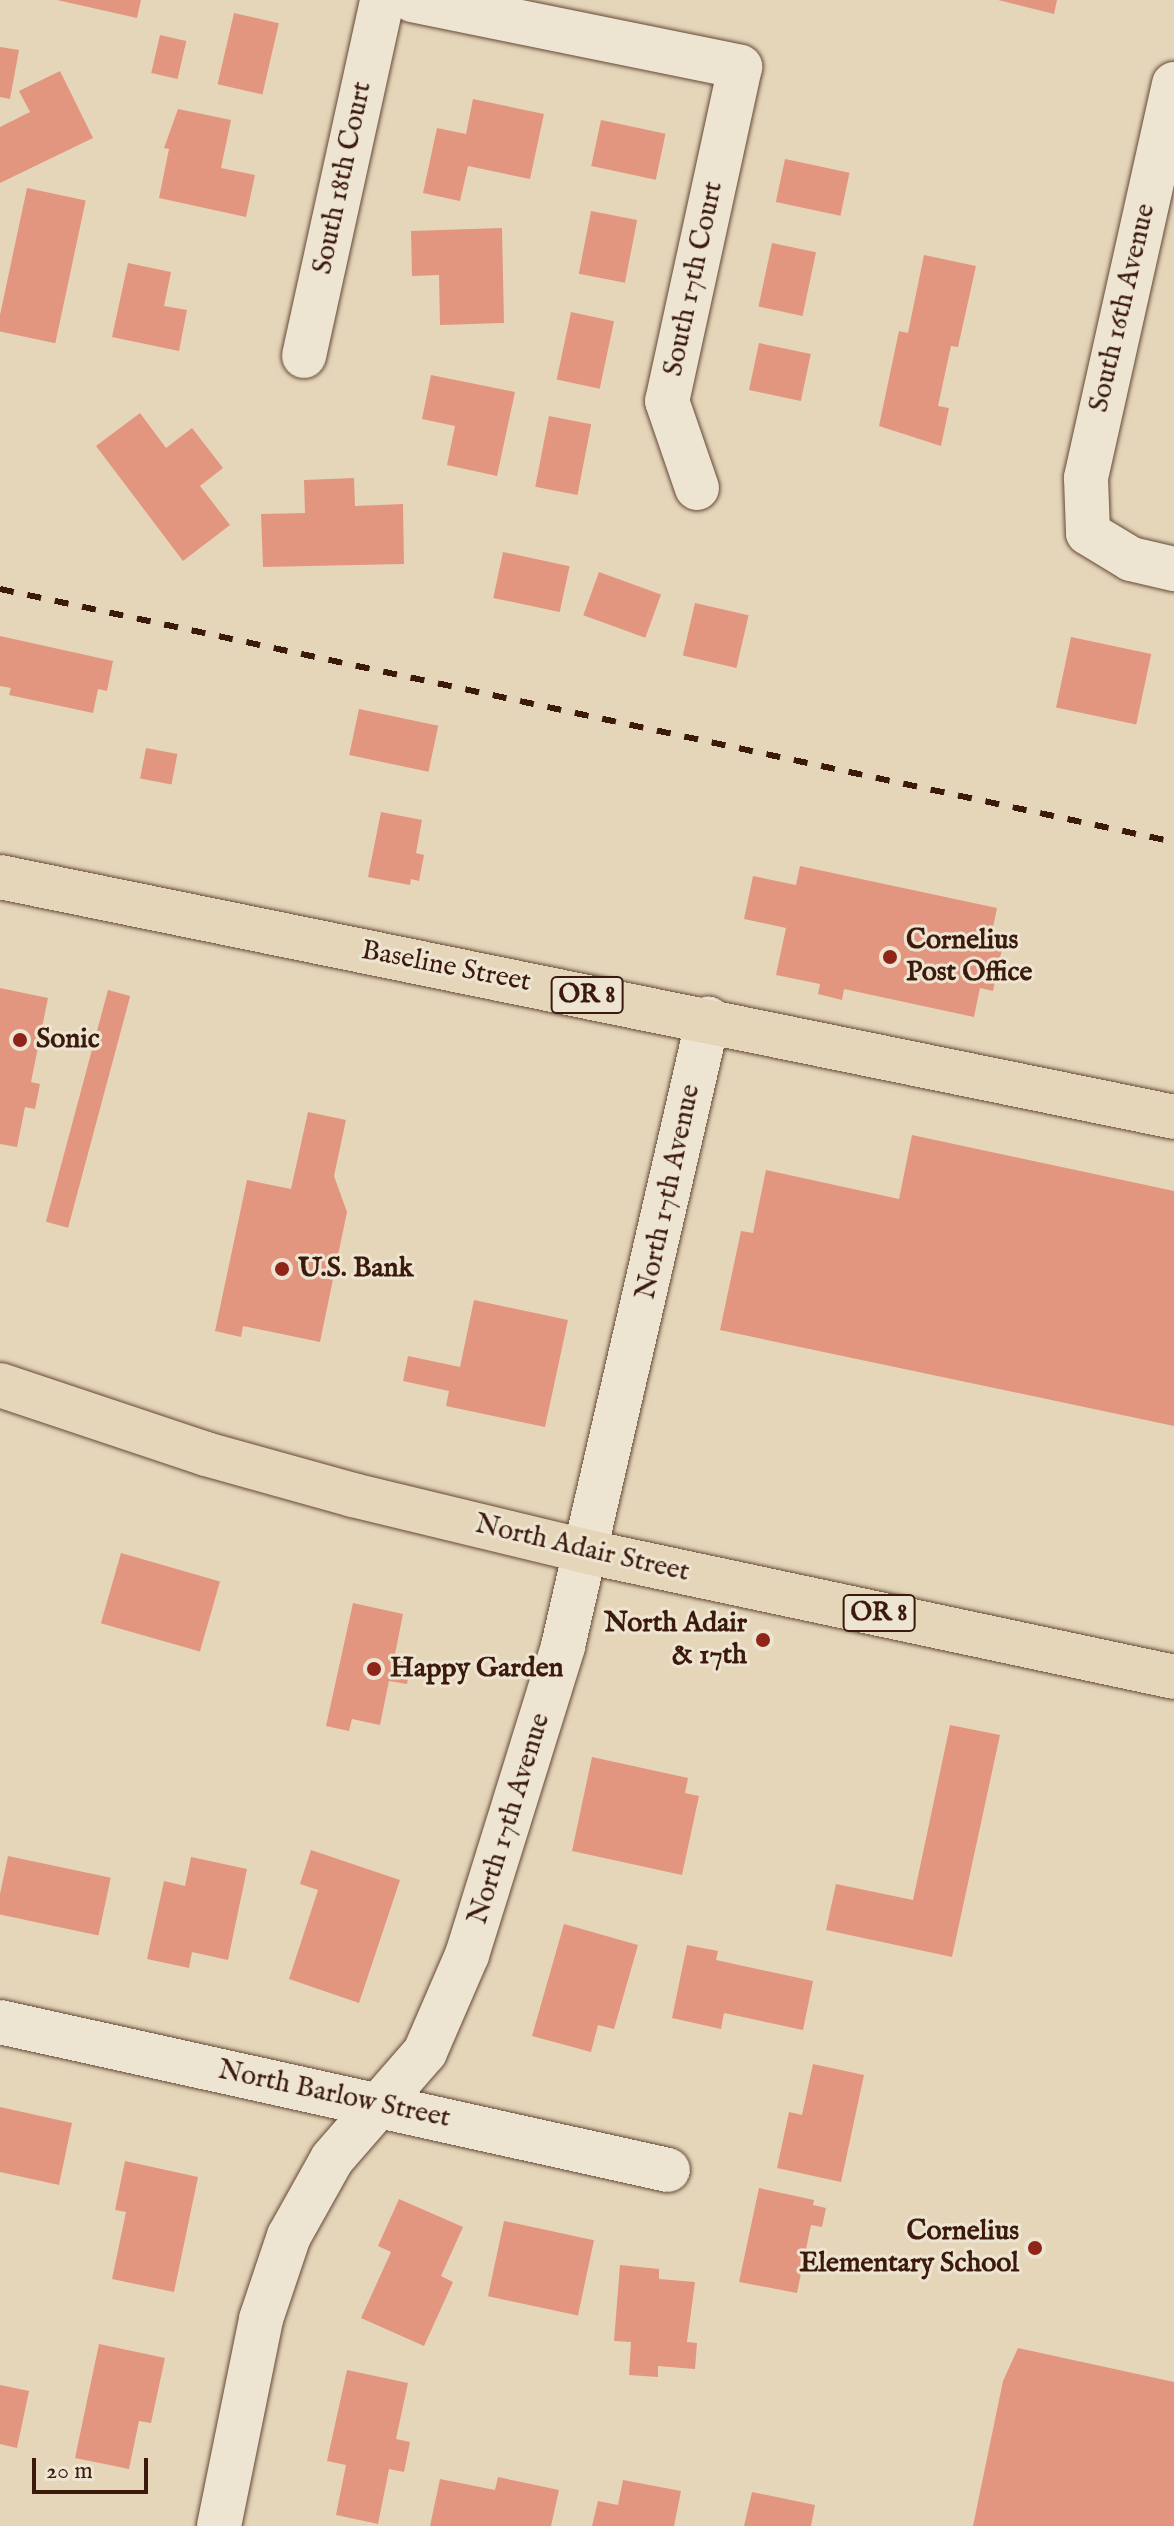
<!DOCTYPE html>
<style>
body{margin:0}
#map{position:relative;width:1174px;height:2526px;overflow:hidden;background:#e5d6ba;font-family:"IM FELL English",serif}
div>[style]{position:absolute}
.building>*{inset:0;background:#e3967f;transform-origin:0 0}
.roads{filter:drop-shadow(0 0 2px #664937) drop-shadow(0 0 2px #664937)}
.minor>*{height:44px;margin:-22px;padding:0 22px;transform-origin:22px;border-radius:22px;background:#eee4d2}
.highway>*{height:44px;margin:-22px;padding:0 22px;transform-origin:22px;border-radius:22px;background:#e5d6ba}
.rail>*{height:6px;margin-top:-3px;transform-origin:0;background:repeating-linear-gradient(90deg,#3b1a0b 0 14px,transparent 0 28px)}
.dots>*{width:22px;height:22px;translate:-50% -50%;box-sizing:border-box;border:4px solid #eee4d2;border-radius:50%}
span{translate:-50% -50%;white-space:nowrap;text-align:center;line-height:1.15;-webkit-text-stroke:6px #eee4d2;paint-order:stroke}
.shield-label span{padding:2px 6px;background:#eee4d2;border:2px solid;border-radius:6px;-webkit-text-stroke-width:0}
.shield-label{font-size:26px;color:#3b1a0b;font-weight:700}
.street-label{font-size:28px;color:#3b1a0b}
.poi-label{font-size:28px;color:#3b1a0b;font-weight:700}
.left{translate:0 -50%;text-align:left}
.right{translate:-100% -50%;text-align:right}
.scale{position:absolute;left:32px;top:2458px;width:116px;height:36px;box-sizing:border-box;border:4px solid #3b1a0b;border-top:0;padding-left:10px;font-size:24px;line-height:28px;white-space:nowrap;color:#3b1a0b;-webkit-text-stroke:6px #eee4d2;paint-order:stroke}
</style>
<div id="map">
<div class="building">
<i style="clip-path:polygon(57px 0,141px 0,137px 18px)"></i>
<i style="clip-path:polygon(998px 0,1057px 0,1054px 14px)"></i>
<i style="left:234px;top:13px;width:46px;height:73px;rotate:13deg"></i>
<i style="left:160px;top:35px;width:27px;height:39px;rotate:13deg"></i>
<i style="clip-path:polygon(0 47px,19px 50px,10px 99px,0 97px)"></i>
<i style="clip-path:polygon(60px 71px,93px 138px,0 183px,0 127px,30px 112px,19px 91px)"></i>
<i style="clip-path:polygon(473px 99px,544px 114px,530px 179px,468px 166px,460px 201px,423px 193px,437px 128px,466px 134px)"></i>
<i style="clip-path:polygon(178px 109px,231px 120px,221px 168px,255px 175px,246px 217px,159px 198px,169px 149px,164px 148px)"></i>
<i style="left:601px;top:120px;width:66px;height:47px;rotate:12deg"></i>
<i style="left:785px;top:159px;width:66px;height:44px;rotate:12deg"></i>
<i style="left:27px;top:188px;width:60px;height:146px;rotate:12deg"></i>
<i style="left:591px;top:211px;width:47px;height:64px;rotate:11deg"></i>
<i style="clip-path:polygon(502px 228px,504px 323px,440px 325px,439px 275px,412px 276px,411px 231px)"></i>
<i style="left:772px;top:243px;width:45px;height:65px;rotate:12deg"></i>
<i style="clip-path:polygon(924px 255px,976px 266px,958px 347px,951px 346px,938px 406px,949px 408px,941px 446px,879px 426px,899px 331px,908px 333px)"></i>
<i style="clip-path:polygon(128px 263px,171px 272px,164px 306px,187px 310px,179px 351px,112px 337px)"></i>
<i style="left:571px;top:312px;width:44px;height:69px;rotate:12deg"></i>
<i style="left:759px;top:343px;width:53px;height:48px;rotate:12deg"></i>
<i style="clip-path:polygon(431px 375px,515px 392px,497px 476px,447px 465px,455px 426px,422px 419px)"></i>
<i style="clip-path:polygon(140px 413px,166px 448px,192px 428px,223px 468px,200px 486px,230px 525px,183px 561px,96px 446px)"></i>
<i style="left:549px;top:416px;width:43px;height:72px;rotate:11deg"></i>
<i style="clip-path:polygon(354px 478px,355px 506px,403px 504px,404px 564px,263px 567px,261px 514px,305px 513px,304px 480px)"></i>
<i style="left:503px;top:552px;width:68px;height:47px;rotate:12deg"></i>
<i style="left:599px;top:572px;width:66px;height:46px;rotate:20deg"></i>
<i style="left:695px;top:603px;width:55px;height:54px;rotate:13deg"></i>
<i style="clip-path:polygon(0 636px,113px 661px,107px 691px,98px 689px,93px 713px,9px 695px,11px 688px,0 686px)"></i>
<i style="left:1071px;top:637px;width:82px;height:72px;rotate:12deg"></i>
<i style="left:359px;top:709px;width:81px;height:47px;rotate:12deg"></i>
<i style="left:146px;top:748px;width:32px;height:31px;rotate:11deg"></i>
<i style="clip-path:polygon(381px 812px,422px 820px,416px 853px,424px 855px,419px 881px,411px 879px,410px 885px,368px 877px)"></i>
<i style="clip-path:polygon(800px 866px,997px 908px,991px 937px,1004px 940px,993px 991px,980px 988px,974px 1017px,844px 989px,842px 1000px,818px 994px,820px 984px,776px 975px,786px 928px,744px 919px,753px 876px,796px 885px)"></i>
<i style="clip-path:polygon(0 988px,48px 998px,31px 1082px,40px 1084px,35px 1109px,25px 1107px,17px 1147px,0 1144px)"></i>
<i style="left:108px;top:990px;width:23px;height:240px;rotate:15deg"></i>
<i style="clip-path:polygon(308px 1112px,346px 1120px,334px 1176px,347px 1212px,320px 1342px,243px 1326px,241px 1337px,215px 1331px,247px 1180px,291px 1189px)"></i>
<i style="clip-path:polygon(912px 1135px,1174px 1191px,1174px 1426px,720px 1330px,741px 1231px,753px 1233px,766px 1170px,899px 1199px)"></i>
<i style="clip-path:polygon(474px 1300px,568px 1320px,545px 1427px,446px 1406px,449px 1391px,403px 1381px,408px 1356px,460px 1367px)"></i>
<i style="left:121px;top:1553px;width:103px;height:73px;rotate:16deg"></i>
<i style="clip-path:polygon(353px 1603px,403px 1614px,395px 1654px,412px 1658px,407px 1684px,389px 1681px,380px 1725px,352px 1719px,349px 1731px,326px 1726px)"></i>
<i style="clip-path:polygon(950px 1725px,1000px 1735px,952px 1957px,826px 1930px,836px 1884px,913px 1900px)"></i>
<i style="clip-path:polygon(592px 1757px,688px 1778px,685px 1793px,699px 1796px,682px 1875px,572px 1851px)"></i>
<i style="clip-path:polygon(311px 1850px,400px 1880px,359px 2003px,289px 1979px,318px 1890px,300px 1884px)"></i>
<i style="left:8px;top:1856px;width:105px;height:59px;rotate:12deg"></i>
<i style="clip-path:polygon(191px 1857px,247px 1869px,228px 1960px,192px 1952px,189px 1968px,147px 1959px,164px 1881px,185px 1886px)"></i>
<i style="clip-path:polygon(564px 1924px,638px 1945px,614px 2029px,598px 2025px,591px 2052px,532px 2036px)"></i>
<i style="clip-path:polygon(687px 1945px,718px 1951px,716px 1960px,813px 1981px,803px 2030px,724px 2013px,721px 2029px,672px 2018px)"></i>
<i style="clip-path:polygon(813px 2064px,864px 2075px,841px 2182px,777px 2168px,789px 2112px,802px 2115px)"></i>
<i style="clip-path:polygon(0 2107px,72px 2123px,59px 2185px,0 2172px)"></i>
<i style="clip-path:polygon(125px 2161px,198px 2177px,174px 2292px,112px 2279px,126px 2212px,115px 2210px)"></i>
<i style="clip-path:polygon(759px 2188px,814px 2200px,813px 2205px,826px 2208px,822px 2227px,811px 2225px,797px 2293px,739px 2282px)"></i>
<i style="clip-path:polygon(399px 2199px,463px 2227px,441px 2276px,453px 2282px,424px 2346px,361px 2318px,391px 2252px,378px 2246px)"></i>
<i style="left:504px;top:2221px;width:92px;height:77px;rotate:12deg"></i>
<i style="clip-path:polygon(620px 2265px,659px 2269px,659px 2279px,695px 2282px,687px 2342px,697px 2343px,695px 2369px,658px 2366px,658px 2377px,629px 2375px,631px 2342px,614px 2341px)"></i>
<i style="clip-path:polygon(99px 2344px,165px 2358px,151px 2423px,139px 2421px,129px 2469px,75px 2458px)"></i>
<i style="clip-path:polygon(1018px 2348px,1174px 2382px,1174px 2526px,973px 2526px,1003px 2381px)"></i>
<i style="clip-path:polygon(347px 2370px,408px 2383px,396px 2439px,410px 2442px,404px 2472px,389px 2469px,378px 2524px,336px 2515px,346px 2465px,327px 2461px)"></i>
<i style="clip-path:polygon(0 2385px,29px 2391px,17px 2448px,0 2444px)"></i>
<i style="clip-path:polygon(498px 2477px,559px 2490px,551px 2526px,430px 2526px,440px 2479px,495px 2490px)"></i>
<i style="clip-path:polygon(623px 2480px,681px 2491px,674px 2526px,592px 2526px,598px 2501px,618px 2505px)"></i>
<i style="clip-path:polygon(752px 2492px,815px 2505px,811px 2526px,744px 2526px)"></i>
</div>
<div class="roads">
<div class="minor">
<i style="left:412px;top:0;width:335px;rotate:11.5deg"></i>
<i style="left:740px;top:67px;width:342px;rotate:102.3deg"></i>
<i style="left:667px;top:401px;width:92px;rotate:71deg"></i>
<i style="left:1174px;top:84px;width:404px;rotate:102.6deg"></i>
<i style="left:1086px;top:478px;width:55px;rotate:87.9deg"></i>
<i style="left:1088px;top:533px;width:50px;rotate:31.2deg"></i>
<i style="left:1131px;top:559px;width:44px;rotate:13.1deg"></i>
<i style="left:304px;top:356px;width:364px;rotate:-77.6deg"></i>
<i style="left:0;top:2022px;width:684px;rotate:12.49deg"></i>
<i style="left:219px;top:2526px;width:211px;rotate:-78.5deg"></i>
<i style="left:261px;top:2319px;width:88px;rotate:-71.4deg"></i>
<i style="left:289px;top:2236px;width:88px;rotate:-60.8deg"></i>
<i style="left:332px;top:2159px;width:142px;rotate:-49deg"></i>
<i style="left:425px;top:2052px;width:106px;rotate:-66.6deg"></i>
<i style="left:467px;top:1955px;width:324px;rotate:-72.7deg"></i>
<i style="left:563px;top:1646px;width:644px;rotate:-76.98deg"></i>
</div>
<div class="highway">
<i style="left:0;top:877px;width:1198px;rotate:11.55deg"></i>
<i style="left:0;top:1385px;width:217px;rotate:18.5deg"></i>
<i style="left:206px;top:1454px;width:153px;rotate:15.6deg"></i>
<i style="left:353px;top:1495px;width:238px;rotate:13.6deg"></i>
<i style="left:584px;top:1551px;width:603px;rotate:12.05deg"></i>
</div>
</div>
<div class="rail">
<i style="left:0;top:589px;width:1201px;rotate:12.16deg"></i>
</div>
<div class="dots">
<i style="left:890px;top:957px;background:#8f2418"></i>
<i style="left:20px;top:1040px;background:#8f2418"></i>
<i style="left:282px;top:1269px;background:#8f2418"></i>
<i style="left:763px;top:1640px;background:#8f2418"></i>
<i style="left:374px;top:1669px;background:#8f2418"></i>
<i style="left:1035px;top:2248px;background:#8f2418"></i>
</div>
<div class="shield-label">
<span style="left:587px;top:995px">OR 8</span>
<span style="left:879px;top:1613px">OR 8</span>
</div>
<div class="street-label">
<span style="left:343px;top:178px;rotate:-78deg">South 18th Court</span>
<span style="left:694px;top:279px;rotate:-78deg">South 17th Court</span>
<span style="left:1123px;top:308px;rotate:-77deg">South 16th Avenue</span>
<span style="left:446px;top:967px;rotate:11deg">Baseline Street</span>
<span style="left:669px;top:1192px;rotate:-78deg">North 17th Avenue</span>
<span style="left:582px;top:1549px;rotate:13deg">North Adair Street</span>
<span style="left:510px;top:1819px;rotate:-73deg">North 17th Avenue</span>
<span style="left:334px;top:2095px;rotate:12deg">North Barlow Street</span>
</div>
<div class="poi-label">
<span class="left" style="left:906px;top:957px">Cornelius<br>Post Office</span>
<span class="left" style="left:36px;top:1040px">Sonic</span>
<span class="left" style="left:298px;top:1269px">U.S. Bank</span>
<span class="right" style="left:747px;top:1640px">North Adair<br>&amp; 17th</span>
<span class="left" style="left:390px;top:1669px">Happy Garden</span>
<span class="right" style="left:1019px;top:2248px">Cornelius<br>Elementary School</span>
</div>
<div class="scale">20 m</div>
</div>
